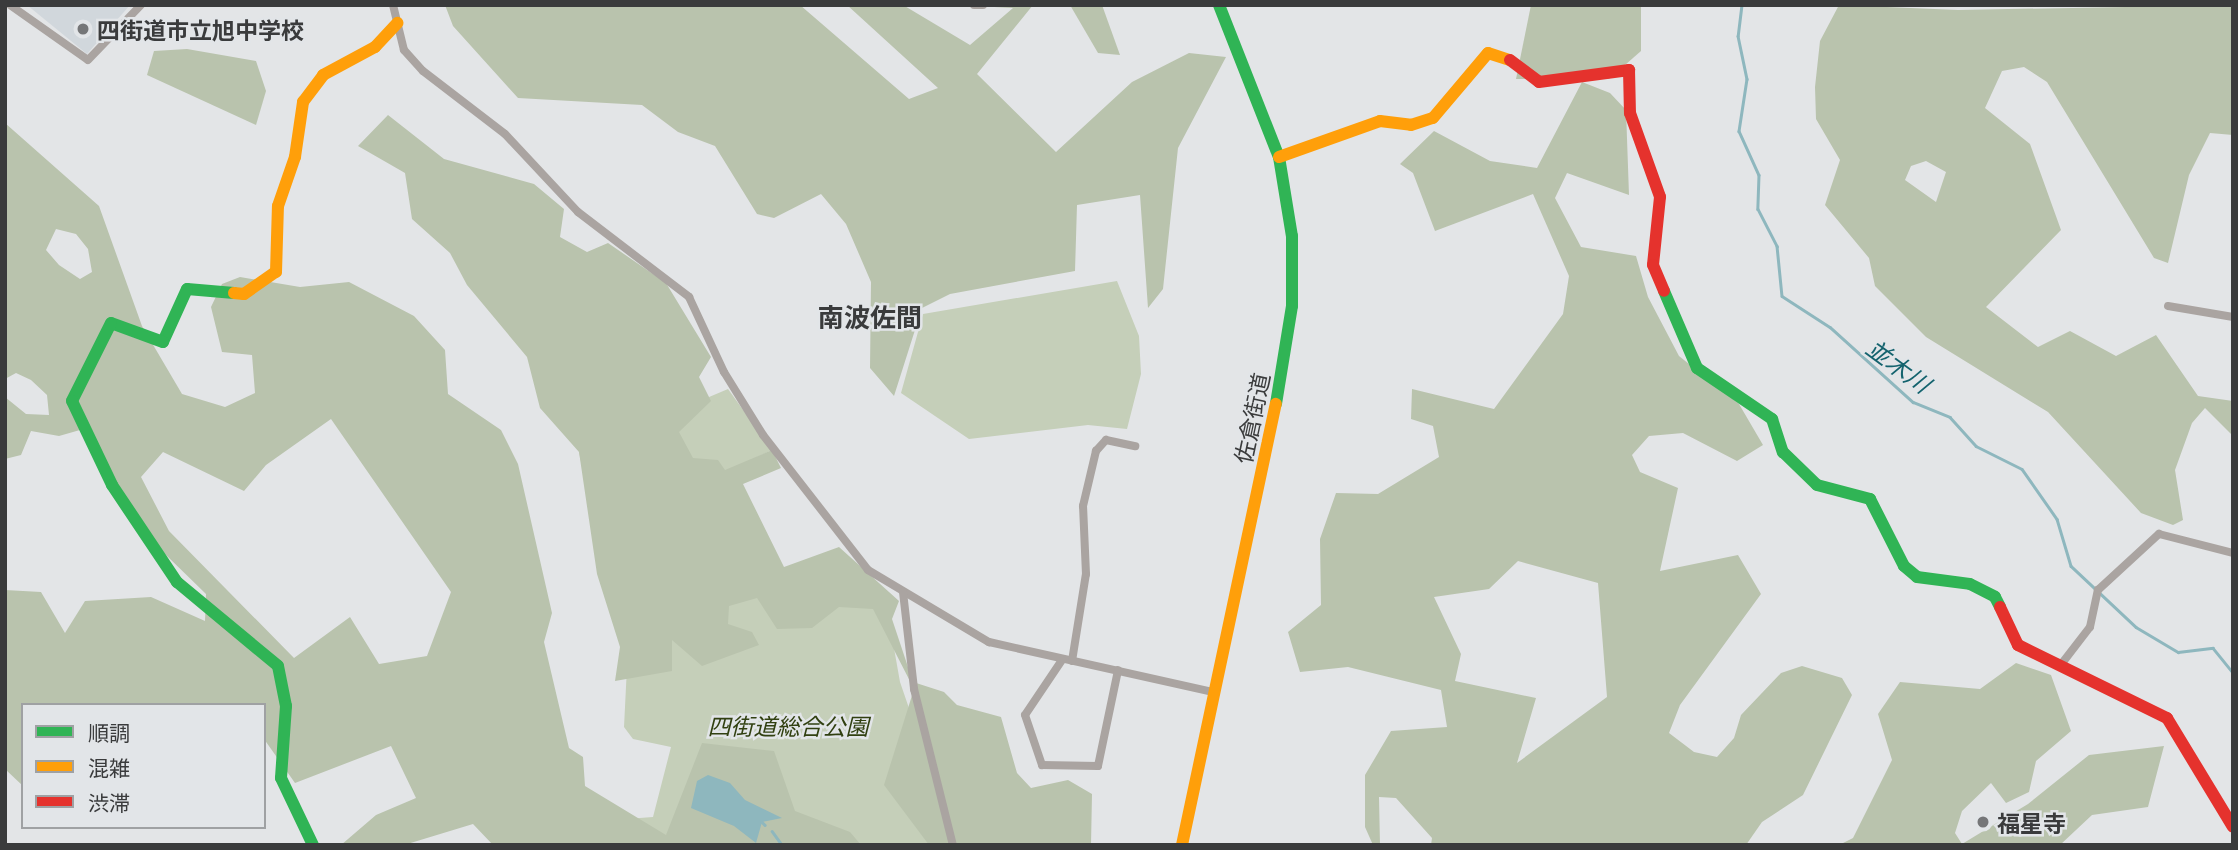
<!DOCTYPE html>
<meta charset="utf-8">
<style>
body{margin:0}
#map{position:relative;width:2238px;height:850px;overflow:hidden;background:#e3e5e7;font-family:Literata,"Noto Sans JP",serif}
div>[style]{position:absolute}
.built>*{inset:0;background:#d1d7dc}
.green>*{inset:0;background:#c5cfb9}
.forest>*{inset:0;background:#b9c3ad}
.water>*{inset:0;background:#8eb7be}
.stream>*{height:2.5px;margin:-1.25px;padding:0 1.25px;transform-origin:1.25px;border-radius:1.25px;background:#8eb7be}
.street>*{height:8px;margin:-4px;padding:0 4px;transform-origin:4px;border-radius:4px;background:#aaa4a1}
.fast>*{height:12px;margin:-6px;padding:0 6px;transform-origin:6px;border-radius:6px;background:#30b455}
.slow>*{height:12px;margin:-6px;padding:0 6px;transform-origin:6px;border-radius:6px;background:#ff9f0a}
.jam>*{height:12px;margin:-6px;padding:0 6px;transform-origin:6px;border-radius:6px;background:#e5322d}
.dots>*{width:19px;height:19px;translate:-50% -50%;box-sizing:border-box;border:4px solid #e2e5e8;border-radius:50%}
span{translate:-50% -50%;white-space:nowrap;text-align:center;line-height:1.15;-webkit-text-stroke:5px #e2e5e8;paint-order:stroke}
.poi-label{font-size:23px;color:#3a3b3c;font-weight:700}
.left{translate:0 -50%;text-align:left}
.street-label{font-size:23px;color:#3a3b3c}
.park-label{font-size:23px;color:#314011;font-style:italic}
.water-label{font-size:24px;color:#14636e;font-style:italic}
.quarter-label{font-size:26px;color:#3a3b3c;font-weight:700}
.frame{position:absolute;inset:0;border:7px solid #3a3b3c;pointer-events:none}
.legend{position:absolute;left:21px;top:703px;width:245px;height:126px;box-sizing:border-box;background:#e2e5e8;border:2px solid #9fa1a3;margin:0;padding:9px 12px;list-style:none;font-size:21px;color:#3a3b3c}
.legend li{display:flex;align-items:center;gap:14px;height:35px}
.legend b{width:35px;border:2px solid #9fa1a3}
</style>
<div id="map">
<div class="built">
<i style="clip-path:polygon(27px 5px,130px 5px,87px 54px)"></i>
</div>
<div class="green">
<i style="clip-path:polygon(1117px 281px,1139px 336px,1141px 374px,1127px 429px,1088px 425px,969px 439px,901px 393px,923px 314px)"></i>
<i style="clip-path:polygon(728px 389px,772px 450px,732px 469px,778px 584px,886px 603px,900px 682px,956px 845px,603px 845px,613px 820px,653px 817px,671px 747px,633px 739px,624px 727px,630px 606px,603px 571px,579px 452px)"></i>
</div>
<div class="forest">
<i style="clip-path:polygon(445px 5px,800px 5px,909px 99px,938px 88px,847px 5px,903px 5px,970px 45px,1013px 8px,956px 5px,1033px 5px,977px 74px,1056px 152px,1132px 82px,1189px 53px,1226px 57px,1178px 148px,1163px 289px,1148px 308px,1140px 195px,1077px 205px,1075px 271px,950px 294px,922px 308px,894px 396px,870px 368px,871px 282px,846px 224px,821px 194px,774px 218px,757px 214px,715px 146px,678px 132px,642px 105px,518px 98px,453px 26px)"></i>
<i style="clip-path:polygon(1070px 5px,1102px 5px,1120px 55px,1098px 53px)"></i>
<i style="clip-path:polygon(1531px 5px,1641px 5px,1641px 51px,1609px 79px,1516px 79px)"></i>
<i style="clip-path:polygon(evenodd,1839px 5px,1958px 10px,2233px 5px,2233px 135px,2210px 133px,2189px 175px,2168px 263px,2154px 258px,2047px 82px,2024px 67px,2002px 71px,1985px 108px,2030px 144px,2061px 230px,1986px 307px,2038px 347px,2070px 331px,2116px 356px,2156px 335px,2198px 396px,2233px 401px,2233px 436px,2205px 408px,2192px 423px,2175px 470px,2183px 520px,2173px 525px,2141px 513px,2048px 412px,1926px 337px,1875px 286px,1869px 258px,1825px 205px,1840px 160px,1816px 119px,1815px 87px,1820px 41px,1839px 5px,1926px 161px,1946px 172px,1936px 202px,1905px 180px,1911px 166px,1926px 161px)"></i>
<i style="clip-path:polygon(187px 49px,256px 61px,266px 91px,256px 125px,147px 75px,154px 51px)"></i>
<i style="clip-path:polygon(evenodd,1582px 82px,1610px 93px,1626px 110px,1629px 195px,1567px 173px,1555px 198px,1581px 247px,1636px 256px,1648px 297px,1679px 356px,1739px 404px,1763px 445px,1737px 461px,1683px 433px,1649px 436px,1632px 455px,1640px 472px,1678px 488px,1660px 571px,1738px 555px,1761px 594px,1680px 705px,1669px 733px,1694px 752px,1717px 757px,1734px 738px,1741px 715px,1781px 673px,1802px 666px,1842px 678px,1852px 695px,1803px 795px,1762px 822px,1746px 845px,1431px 845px,1432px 838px,1396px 798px,1379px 797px,1380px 845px,1373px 845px,1365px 827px,1365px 775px,1391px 731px,1447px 727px,1441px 690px,1348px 667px,1300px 672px,1288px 632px,1321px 605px,1320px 539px,1336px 493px,1378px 494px,1439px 457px,1433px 426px,1411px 419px,1412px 389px,1494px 409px,1563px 314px,1569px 276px,1533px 194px,1435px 231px,1413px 173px,1400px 164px,1434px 131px,1490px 161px,1537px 168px,1582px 82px,1518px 561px,1598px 583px,1607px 697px,1517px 763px,1536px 698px,1455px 681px,1461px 654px,1434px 597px,1489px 589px,1518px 561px)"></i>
<i style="clip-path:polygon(388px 115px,444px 159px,534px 184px,564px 209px,560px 237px,587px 252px,608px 243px,666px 283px,711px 357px,699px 377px,711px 401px,679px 432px,693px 458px,718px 460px,725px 470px,772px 450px,781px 468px,743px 484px,784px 567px,839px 547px,899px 601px,892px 619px,913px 682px,944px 692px,957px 705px,1001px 717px,1017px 773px,1031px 788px,1068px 780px,1092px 794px,1091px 845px,929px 845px,884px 785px,914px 689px,873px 609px,839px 607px,812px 628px,777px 629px,757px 598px,729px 606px,728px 624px,752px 632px,759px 645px,702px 666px,672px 640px,672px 671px,615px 681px,620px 647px,597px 574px,579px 452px,540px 408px,527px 357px,467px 285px,450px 253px,412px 219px,405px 173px,358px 146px)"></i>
<i style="clip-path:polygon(evenodd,5px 123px,99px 206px,142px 326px,182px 394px,225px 407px,255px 393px,252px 355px,222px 352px,211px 307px,222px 284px,240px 277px,300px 287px,349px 282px,414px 316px,445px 350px,448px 394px,501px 430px,518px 464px,552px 613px,544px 642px,569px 748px,583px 757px,585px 786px,666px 835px,702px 743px,774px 751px,795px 811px,850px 832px,861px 845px,493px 845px,473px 824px,404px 845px,341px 845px,376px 815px,416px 798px,391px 746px,295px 783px,264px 739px,264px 705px,23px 705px,23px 786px,5px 769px,5px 590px,41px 592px,65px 633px,85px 601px,151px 597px,205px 621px,206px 594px,127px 517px,80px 430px,59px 436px,31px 431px,21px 455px,5px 459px,5px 397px,26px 414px,49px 415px,47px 395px,31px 380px,16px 373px,5px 379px,5px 123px,56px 229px,76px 234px,88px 249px,92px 272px,80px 279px,59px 265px,46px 250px,56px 229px,5px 123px,331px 419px,451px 592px,427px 656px,379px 664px,350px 617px,294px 658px,169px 531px,141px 477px,163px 452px,244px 491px,266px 465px,331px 419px)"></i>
<i style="clip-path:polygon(2016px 663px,2051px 675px,2071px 731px,2036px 761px,2029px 792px,2006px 803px,1991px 783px,1962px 811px,1955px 833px,1962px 844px,2028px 804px,2089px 755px,2164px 746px,2148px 807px,2092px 815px,2060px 845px,1839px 845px,1853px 838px,1892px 760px,1878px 714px,1900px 682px,1980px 689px)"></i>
</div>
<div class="water">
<i style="clip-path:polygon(708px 775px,730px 783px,745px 800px,782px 818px,762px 822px,756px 843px,734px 826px,691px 808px,697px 781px)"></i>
</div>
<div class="stream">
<i style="left:1742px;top:5px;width:31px;rotate:97deg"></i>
<i style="left:1738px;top:36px;width:44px;rotate:78.2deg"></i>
<i style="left:1747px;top:79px;width:53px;rotate:98.7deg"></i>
<i style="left:1739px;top:131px;width:48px;rotate:65.6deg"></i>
<i style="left:1759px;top:175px;width:34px;rotate:92deg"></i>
<i style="left:1758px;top:209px;width:42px;rotate:62.8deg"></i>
<i style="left:1777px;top:246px;width:50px;rotate:84.3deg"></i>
<i style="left:1782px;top:296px;width:57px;rotate:32.9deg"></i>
<i style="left:1830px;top:327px;width:112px;rotate:42.1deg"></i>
<i style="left:1913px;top:402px;width:40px;rotate:22deg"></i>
<i style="left:1950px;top:417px;width:39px;rotate:48deg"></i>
<i style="left:1976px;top:446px;width:51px;rotate:26.6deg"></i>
<i style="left:2022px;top:469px;width:61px;rotate:55deg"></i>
<i style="left:2057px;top:519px;width:49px;rotate:73.4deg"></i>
<i style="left:2071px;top:566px;width:89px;rotate:43.2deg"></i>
<i style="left:2136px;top:627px;width:49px;rotate:30.8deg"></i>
<i style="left:2178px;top:652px;width:35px;rotate:-7deg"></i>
<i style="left:2213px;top:648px;width:32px;rotate:51deg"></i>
<i style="left:762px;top:822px;width:4px;rotate:45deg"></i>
<i style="left:772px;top:831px;width:17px;rotate:54deg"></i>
</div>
<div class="street">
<i style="left:10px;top:5px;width:95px;rotate:35.2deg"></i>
<i style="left:88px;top:60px;width:76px;rotate:-46.1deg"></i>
<i style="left:393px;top:5px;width:46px;rotate:76.3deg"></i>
<i style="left:404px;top:50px;width:28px;rotate:48deg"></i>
<i style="left:423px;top:71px;width:103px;rotate:37.5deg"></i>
<i style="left:505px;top:134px;width:107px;rotate:46.9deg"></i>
<i style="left:578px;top:212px;width:140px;rotate:37.4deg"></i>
<i style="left:689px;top:297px;width:83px;rotate:65deg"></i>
<i style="left:724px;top:372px;width:74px;rotate:58.2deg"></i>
<i style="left:763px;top:435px;width:171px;rotate:52.1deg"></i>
<i style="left:868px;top:570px;width:141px;rotate:30.8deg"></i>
<i style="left:989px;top:642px;width:230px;rotate:12.6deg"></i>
<i style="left:974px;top:5px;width:9px"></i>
<i style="left:2168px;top:306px;width:66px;rotate:9.6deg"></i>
<i style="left:903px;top:592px;width:98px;rotate:83.5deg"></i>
<i style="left:914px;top:689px;width:161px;rotate:76deg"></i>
<i style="left:1062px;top:660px;width:66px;rotate:123.9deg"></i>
<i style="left:1025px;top:715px;width:53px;rotate:71.2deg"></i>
<i style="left:1042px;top:765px;width:56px;rotate:1deg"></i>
<i style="left:1098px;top:766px;width:98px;rotate:-78.2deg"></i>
<i style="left:1072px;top:661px;width:88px;rotate:-80.9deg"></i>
<i style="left:1086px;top:574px;width:68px;rotate:-92.5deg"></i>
<i style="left:1083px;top:506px;width:57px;rotate:-76.7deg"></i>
<i style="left:1096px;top:451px;width:15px;rotate:-48deg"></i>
<i style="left:1106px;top:440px;width:30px;rotate:12deg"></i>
<i style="left:2063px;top:662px;width:44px;rotate:-52.4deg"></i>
<i style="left:2090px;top:627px;width:38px;rotate:-78deg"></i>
<i style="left:2098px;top:590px;width:83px;rotate:-42.6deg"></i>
<i style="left:2159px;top:534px;width:76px;rotate:14.4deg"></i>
</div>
<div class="fast">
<i style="left:1219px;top:5px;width:163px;rotate:68.5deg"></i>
<i style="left:1279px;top:157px;width:80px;rotate:80.7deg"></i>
<i style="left:1292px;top:236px;width:70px;rotate:90deg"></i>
<i style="left:1292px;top:306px;width:99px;rotate:99.3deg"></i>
<i style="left:1664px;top:291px;width:84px;rotate:66.8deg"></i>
<i style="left:1697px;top:368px;width:91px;rotate:34.2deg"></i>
<i style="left:1772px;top:419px;width:35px;rotate:72deg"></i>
<i style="left:1783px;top:452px;width:47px;rotate:44.1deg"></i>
<i style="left:1817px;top:485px;width:55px;rotate:14.8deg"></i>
<i style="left:1870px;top:499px;width:75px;rotate:63.1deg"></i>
<i style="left:1904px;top:566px;width:17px;rotate:40deg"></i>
<i style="left:1917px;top:577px;width:53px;rotate:7.5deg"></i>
<i style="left:1970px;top:584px;width:28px;rotate:27deg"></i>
<i style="left:1995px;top:597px;width:11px;rotate:63deg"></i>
<i style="left:234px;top:293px;width:47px;rotate:-175.1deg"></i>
<i style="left:187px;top:289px;width:58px;rotate:114.4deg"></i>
<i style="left:163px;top:342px;width:55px;rotate:-159.9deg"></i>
<i style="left:111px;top:323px;width:87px;rotate:116.6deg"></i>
<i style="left:72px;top:401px;width:93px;rotate:64.5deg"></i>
<i style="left:112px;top:485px;width:117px;rotate:56.2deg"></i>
<i style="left:177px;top:582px;width:131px;rotate:39.7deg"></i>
<i style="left:278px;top:666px;width:41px;rotate:78.7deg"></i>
<i style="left:286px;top:706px;width:72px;rotate:94deg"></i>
<i style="left:281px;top:778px;width:74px;rotate:64.5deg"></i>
</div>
<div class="slow">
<i style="left:1279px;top:157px;width:107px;rotate:-19.6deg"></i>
<i style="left:1380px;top:121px;width:31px;rotate:7deg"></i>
<i style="left:1411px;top:125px;width:23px;rotate:-18deg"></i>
<i style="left:1433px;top:118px;width:85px;rotate:-49.8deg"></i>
<i style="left:1488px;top:53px;width:23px;rotate:18deg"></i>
<i style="left:234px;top:293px;width:10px;rotate:6deg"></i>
<i style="left:244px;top:294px;width:39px;rotate:-35deg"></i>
<i style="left:276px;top:272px;width:66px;rotate:-88.3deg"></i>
<i style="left:278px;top:206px;width:52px;rotate:-70.9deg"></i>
<i style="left:295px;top:157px;width:56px;rotate:-81.7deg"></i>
<i style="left:303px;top:102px;width:34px;rotate:-53deg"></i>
<i style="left:323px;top:75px;width:59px;rotate:-28.3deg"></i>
<i style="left:375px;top:47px;width:33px;rotate:-47deg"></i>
<i style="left:1182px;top:845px;width:451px;rotate:-78deg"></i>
</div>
<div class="jam">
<i style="left:1510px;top:60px;width:36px;rotate:37deg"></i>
<i style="left:1539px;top:82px;width:91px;rotate:-7.6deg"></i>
<i style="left:1629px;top:70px;width:43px;rotate:88.7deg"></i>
<i style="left:1630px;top:113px;width:89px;rotate:70.3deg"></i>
<i style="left:1660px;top:197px;width:68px;rotate:95.9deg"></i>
<i style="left:1653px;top:265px;width:28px;rotate:67deg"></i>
<i style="left:2000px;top:607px;width:42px;rotate:64.7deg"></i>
<i style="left:2018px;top:645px;width:166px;rotate:26.1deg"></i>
<i style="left:2167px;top:718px;width:127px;rotate:58.8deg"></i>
</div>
<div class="dots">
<i style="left:83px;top:29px;background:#757678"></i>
<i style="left:1983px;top:822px;background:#757678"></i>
</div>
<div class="poi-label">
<span class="left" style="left:97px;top:29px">四街道市立旭中学校</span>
<span class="left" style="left:1997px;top:822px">福星寺</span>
</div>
<div class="street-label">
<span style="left:1251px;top:418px;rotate:-78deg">佐倉街道</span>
</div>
<div class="park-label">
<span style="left:788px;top:725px">四街道総合公園</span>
</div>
<div class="water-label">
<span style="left:1899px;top:365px;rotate:36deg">並木川</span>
</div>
<div class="quarter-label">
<span style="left:870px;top:316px">南波佐間</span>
</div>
<div class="frame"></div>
<ul class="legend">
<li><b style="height:9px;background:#30b455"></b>順調</li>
<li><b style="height:9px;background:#ff9f0a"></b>混雑</li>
<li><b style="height:9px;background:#e5322d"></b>渋滞</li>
</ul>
</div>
